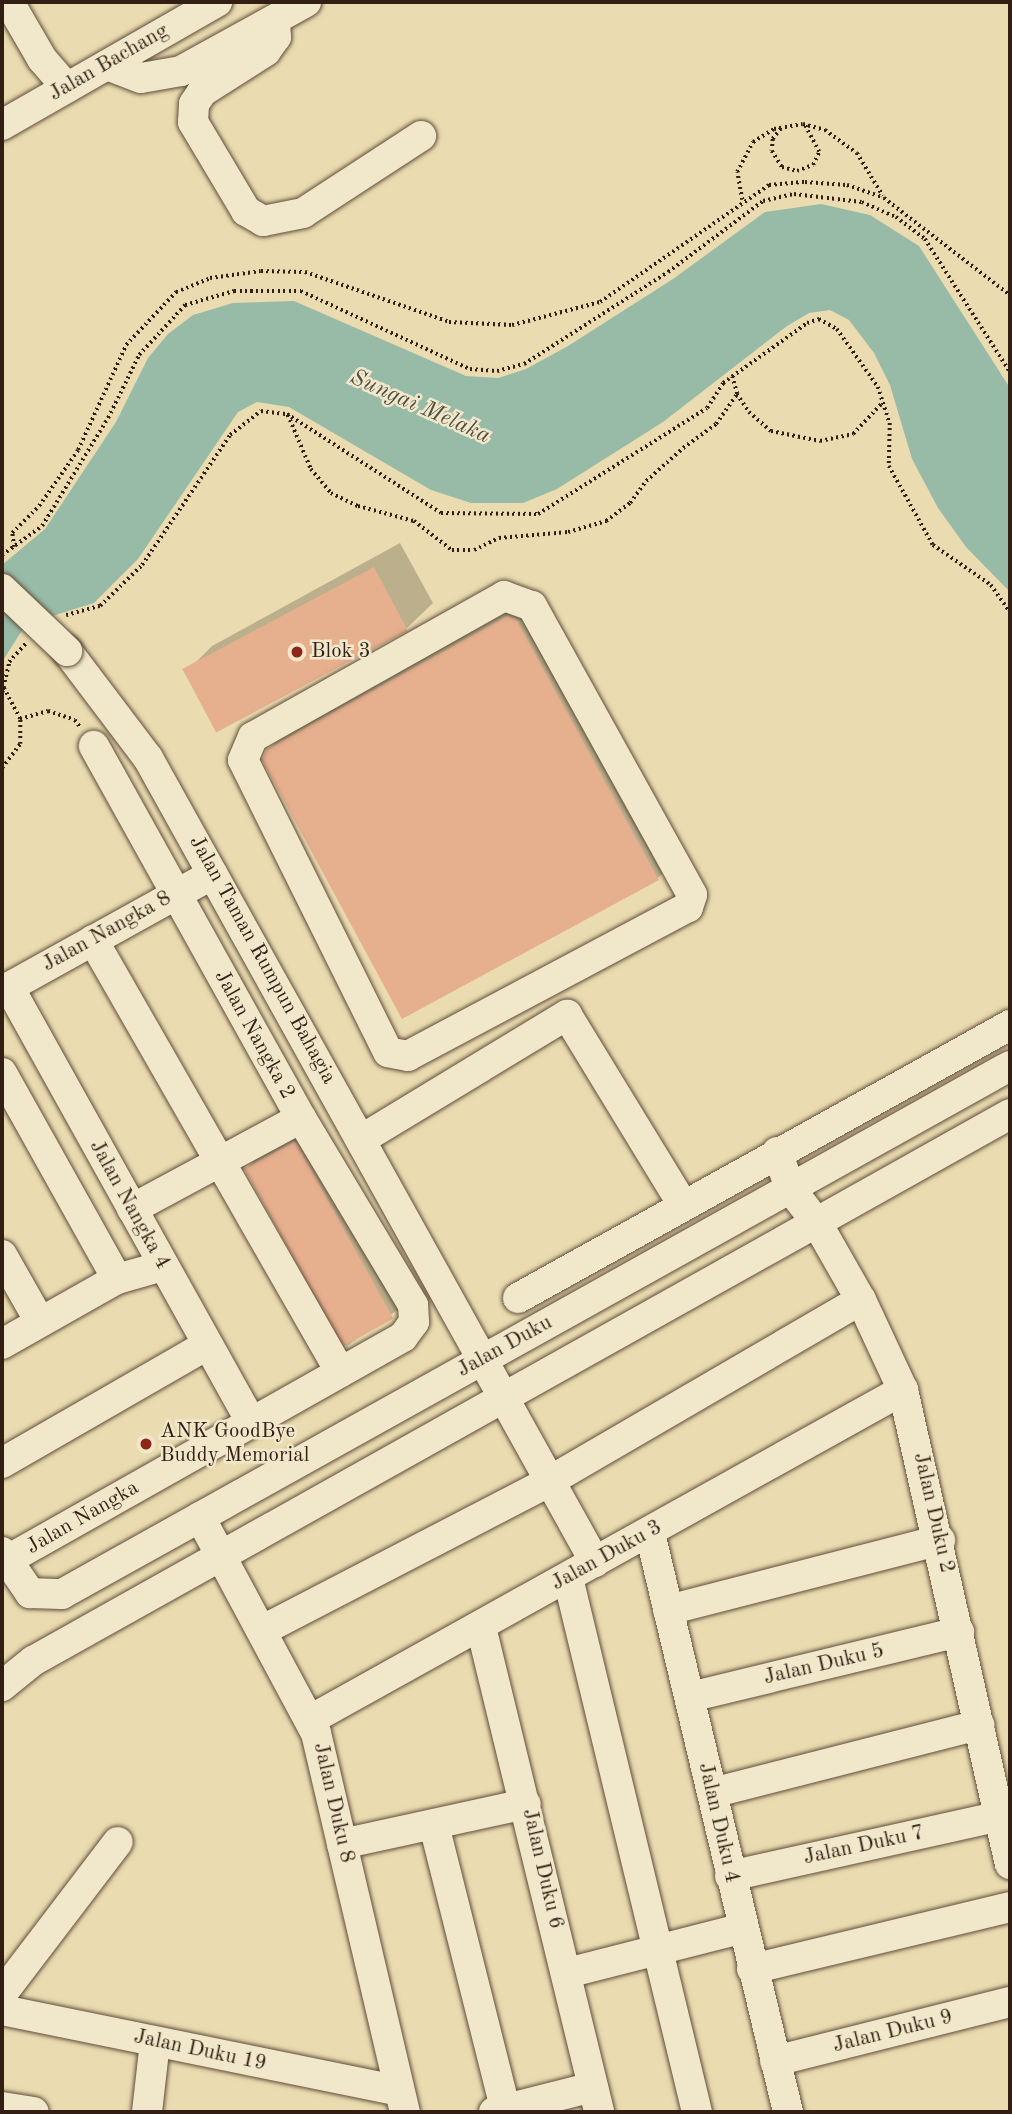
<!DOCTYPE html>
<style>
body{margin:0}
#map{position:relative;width:1012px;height:2114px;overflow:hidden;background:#eadbb0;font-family:"Old Standard TT",serif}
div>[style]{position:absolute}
.water>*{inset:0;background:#98bba7}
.shadow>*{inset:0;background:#0003}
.building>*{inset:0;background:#e6af8e;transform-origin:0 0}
.path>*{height:3.5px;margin-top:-1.75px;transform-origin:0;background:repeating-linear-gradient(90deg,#321e12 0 2px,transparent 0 5.5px)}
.roads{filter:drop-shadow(0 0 2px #604d3a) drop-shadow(0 0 2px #604d3a)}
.minor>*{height:30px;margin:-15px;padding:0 15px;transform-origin:15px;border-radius:15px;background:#f1e8cc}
.bridges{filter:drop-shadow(0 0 2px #604d3a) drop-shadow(0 0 2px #604d3a)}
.minor-bridge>*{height:30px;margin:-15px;padding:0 15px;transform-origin:15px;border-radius:15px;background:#f1e8cc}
.dots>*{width:19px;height:19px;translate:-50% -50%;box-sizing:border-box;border:4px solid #f1e8cc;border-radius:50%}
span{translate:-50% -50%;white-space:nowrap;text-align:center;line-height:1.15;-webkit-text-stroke:5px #f1e8cc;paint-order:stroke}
.street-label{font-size:21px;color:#321e12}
.poi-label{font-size:21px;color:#321e12}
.left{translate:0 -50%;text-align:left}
.water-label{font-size:23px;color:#514d3f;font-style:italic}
.frame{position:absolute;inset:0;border:4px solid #321e12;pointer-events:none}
</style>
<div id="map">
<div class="water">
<i style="clip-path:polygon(821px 204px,870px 215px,919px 246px,1010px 388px,1010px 592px,966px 547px,938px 508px,912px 459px,890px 385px,874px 353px,849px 320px,830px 310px,809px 313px,787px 326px,663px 422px,557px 489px,523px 503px,471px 503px,431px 490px,289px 407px,257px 402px,238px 412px,138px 559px,94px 603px,26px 624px,2px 662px,2px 565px,45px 529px,116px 422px,148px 358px,168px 334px,193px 315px,233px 303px,294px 301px,466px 376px,498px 378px,526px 369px,568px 346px,673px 279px,765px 212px)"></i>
</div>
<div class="shadow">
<i style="clip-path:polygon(400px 543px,433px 603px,407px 628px,186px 672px,212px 646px)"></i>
<i style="clip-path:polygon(527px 599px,675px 861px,658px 878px,268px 750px,286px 732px)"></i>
<i style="clip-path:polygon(308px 1129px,407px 1303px,347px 1346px,246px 1169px,259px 1156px)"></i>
</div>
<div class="building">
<i style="left:374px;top:567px;width:72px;height:217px;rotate:62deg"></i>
<i style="clip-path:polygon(508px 616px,516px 619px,659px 880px,402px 1019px,262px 760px,267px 749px)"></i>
<i style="left:295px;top:1141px;width:203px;height:58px;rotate:61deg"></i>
</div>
<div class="path">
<i style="left:781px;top:129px;width:13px;rotate:129deg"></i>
<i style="left:773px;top:139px;width:12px;rotate:95deg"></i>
<i style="left:772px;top:151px;width:19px;rotate:58deg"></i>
<i style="left:782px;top:167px;width:16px;rotate:15deg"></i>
<i style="left:797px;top:171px;width:17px;rotate:-21deg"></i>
<i style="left:813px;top:165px;width:14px;rotate:-65deg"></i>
<i style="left:819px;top:152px;width:30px;rotate:-118deg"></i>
<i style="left:742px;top:200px;width:28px;rotate:-100deg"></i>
<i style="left:737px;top:172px;width:34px;rotate:-62deg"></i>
<i style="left:753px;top:142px;width:25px;rotate:-32deg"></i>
<i style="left:774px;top:129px;width:29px;rotate:-10deg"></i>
<i style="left:803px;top:124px;width:23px;rotate:15deg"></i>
<i style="left:825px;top:130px;width:39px;rotate:36deg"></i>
<i style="left:857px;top:153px;width:50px;rotate:58.8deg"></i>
<i style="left:737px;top:394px;width:22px;rotate:56deg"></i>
<i style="left:749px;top:412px;width:29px;rotate:41deg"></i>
<i style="left:771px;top:431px;width:50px;rotate:11.5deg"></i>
<i style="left:820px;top:441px;width:34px;rotate:-12deg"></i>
<i style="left:853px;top:434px;width:44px;rotate:-46.8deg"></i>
<i style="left:288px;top:415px;width:59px;rotate:66.9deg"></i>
<i style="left:311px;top:469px;width:31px;rotate:50deg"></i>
<i style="left:331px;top:493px;width:30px;rotate:26deg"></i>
<i style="left:358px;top:506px;width:58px;rotate:15deg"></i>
<i style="left:414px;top:521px;width:48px;rotate:37.3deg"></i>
<i style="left:452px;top:550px;width:22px"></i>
<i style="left:474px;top:550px;width:28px;rotate:-26deg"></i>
<i style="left:499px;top:538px;width:69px;rotate:-5deg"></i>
<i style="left:568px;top:532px;width:40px;rotate:-16deg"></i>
<i style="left:606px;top:521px;width:30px;rotate:-37deg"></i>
<i style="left:630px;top:503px;width:27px;rotate:-54deg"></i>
<i style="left:646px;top:481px;width:50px;rotate:-41.7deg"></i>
<i style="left:683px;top:448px;width:41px;rotate:-36deg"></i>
<i style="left:716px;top:424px;width:37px;rotate:-55deg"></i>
<i style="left:737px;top:394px;width:18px;rotate:-106deg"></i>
<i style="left:14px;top:547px;width:14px;rotate:-98deg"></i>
<i style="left:12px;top:533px;width:38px;rotate:-45deg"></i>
<i style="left:39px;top:506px;width:68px;rotate:-55.1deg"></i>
<i style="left:78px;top:450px;width:115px;rotate:-65.4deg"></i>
<i style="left:126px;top:345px;width:73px;rotate:-46.7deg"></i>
<i style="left:176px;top:292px;width:37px;rotate:-22deg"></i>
<i style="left:210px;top:278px;width:51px;rotate:-7.8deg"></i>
<i style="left:261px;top:271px;width:44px;rotate:1.3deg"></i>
<i style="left:305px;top:272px;width:152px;rotate:19.1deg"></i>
<i style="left:449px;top:322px;width:63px;rotate:2.7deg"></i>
<i style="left:512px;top:325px;width:91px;rotate:-14.6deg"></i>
<i style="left:600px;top:302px;width:206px;rotate:-34.7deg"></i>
<i style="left:769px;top:185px;width:36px;rotate:-5deg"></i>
<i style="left:805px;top:182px;width:42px;rotate:4.1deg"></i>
<i style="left:847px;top:185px;width:39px;rotate:19deg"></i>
<i style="left:884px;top:198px;width:159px;rotate:37.6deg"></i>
<i style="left:2px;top:555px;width:49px;rotate:-35.9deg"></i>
<i style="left:42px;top:526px;width:127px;rotate:-58.6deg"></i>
<i style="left:108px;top:418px;width:70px;rotate:-63.8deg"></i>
<i style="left:139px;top:355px;width:68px;rotate:-47.4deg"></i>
<i style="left:185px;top:305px;width:51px;rotate:-15.9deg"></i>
<i style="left:234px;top:291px;width:67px"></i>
<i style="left:301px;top:291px;width:186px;rotate:24.8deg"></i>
<i style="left:470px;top:369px;width:27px;rotate:4deg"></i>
<i style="left:497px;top:371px;width:28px;rotate:-15deg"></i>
<i style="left:524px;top:364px;width:171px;rotate:-32.6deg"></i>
<i style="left:668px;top:272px;width:119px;rotate:-36.8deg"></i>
<i style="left:763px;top:201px;width:32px;rotate:-13deg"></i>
<i style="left:794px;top:194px;width:68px;rotate:6.7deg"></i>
<i style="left:862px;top:202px;width:37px;rotate:24deg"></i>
<i style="left:896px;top:217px;width:36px;rotate:37deg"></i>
<i style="left:925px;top:239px;width:158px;rotate:57.4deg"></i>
<i style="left:66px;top:615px;width:35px;rotate:-15deg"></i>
<i style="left:100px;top:606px;width:59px;rotate:-44.3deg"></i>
<i style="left:142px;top:565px;width:157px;rotate:-55.9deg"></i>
<i style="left:230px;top:435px;width:39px;rotate:-38deg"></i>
<i style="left:261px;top:411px;width:26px;rotate:7deg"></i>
<i style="left:287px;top:414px;width:183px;rotate:32.7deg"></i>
<i style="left:441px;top:513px;width:97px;rotate:0.6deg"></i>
<i style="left:538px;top:514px;width:199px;rotate:-32.1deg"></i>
<i style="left:707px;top:408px;width:30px;rotate:-57deg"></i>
<i style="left:723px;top:383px;width:103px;rotate:-35.5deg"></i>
<i style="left:807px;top:323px;width:13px;rotate:-18deg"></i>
<i style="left:819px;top:319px;width:21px;rotate:29deg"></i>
<i style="left:837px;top:329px;width:71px;rotate:54.7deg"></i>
<i style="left:878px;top:387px;width:38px;rotate:72deg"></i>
<i style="left:890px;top:423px;width:43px;rotate:91.3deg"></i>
<i style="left:889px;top:466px;width:90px;rotate:60.9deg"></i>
<i style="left:933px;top:545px;width:70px;rotate:34.6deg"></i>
<i style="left:991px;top:585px;width:33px;rotate:55deg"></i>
<i style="left:2px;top:693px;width:32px;rotate:-77deg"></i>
<i style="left:9px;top:662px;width:25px;rotate:-48deg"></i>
<i style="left:20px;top:719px;width:29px;rotate:-16deg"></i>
<i style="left:48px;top:711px;width:28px;rotate:18deg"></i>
<i style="left:75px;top:720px;width:9px;rotate:54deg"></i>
<i style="left:2px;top:768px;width:30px;rotate:-53deg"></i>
<i style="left:20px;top:744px;width:25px;rotate:-90deg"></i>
<i style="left:20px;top:719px;width:36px;rotate:-118deg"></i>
</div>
<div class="roads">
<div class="minor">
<i style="left:9px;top:2px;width:66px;rotate:59.9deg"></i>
<i style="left:42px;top:59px;width:38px;rotate:49deg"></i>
<i style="left:275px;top:20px;width:17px;rotate:87deg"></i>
<i style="left:276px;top:37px;width:17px;rotate:126deg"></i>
<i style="left:266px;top:51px;width:76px;rotate:147.4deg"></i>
<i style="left:202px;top:92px;width:14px;rotate:124deg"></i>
<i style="left:194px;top:104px;width:18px;rotate:93deg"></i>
<i style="left:193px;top:122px;width:104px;rotate:59.2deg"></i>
<i style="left:246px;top:211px;width:20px;rotate:30deg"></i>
<i style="left:263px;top:221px;width:41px;rotate:-11.3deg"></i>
<i style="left:303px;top:213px;width:141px;rotate:-33.1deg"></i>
<i style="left:107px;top:65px;width:36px;rotate:21deg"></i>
<i style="left:141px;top:78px;width:41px;rotate:-9.9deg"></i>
<i style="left:181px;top:71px;width:143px;rotate:-28.9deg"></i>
<i style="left:2px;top:125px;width:248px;rotate:-29.8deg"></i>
<i style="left:504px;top:596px;width:30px;rotate:20deg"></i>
<i style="left:532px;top:606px;width:330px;rotate:61deg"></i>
<i style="left:692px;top:895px;width:13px;rotate:108deg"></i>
<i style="left:688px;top:907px;width:317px;rotate:152deg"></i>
<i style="left:408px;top:1056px;width:20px;rotate:-169deg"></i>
<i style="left:388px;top:1052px;width:326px;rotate:-116.4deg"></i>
<i style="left:243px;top:760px;width:25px;rotate:-67deg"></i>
<i style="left:253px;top:737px;width:288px;rotate:-29.3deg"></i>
<i style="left:67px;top:651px;width:134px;rotate:52.9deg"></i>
<i style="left:148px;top:758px;width:920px;rotate:60.93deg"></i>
<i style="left:93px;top:940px;width:498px;rotate:60.2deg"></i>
<i style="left:9px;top:987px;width:498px;rotate:60.9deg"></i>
<i style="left:2px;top:991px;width:241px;rotate:-29deg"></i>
<i style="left:2px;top:1073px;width:236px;rotate:60.8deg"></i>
<i style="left:362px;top:1139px;width:240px;rotate:-31.2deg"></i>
<i style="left:567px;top:1015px;width:223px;rotate:58.6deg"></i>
<i style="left:777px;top:1152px;width:38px;rotate:70deg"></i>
<i style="left:790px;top:1188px;width:44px;rotate:52.4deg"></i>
<i style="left:817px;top:1223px;width:89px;rotate:60.3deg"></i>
<i style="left:861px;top:1300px;width:99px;rotate:65deg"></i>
<i style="left:903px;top:1390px;width:486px;rotate:77.3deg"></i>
<i style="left:132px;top:1209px;width:192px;rotate:-28.3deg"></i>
<i style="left:2px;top:1255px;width:77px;rotate:60.4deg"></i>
<i style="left:518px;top:1298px;width:563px;rotate:-29.02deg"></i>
<i style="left:2px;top:1344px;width:132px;rotate:-29.5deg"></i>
<i style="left:117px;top:1279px;width:48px;rotate:-15.8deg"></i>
<i style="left:2px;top:1463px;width:237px;rotate:-29.9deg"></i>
<i style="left:200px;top:1517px;width:245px;rotate:61.8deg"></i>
<i style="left:316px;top:1733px;width:389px;rotate:76.8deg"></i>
<i style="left:650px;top:1533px;width:595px;rotate:76.59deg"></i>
<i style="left:2px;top:1552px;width:50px;rotate:55.7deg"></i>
<i style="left:30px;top:1593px;width:32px;rotate:2deg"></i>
<i style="left:62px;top:1594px;width:1085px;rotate:-29.12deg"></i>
<i style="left:2px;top:1563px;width:460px;rotate:-29.4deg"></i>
<i style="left:403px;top:1337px;width:19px;rotate:-54deg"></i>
<i style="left:414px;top:1322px;width:17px;rotate:-93deg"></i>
<i style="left:413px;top:1305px;width:218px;rotate:-120.9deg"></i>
<i style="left:301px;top:1118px;width:426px;rotate:-119.1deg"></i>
<i style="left:568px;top:1578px;width:549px;rotate:76.42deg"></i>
<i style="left:668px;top:1610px;width:281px;rotate:-14.4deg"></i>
<i style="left:481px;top:1627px;width:499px;rotate:76.3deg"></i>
<i style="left:263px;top:1630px;width:321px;rotate:-27.4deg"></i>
<i style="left:548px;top:1482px;width:362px;rotate:-30.2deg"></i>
<i style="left:2px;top:1686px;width:40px;rotate:-39deg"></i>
<i style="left:33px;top:1661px;width:1120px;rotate:-29.24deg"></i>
<i style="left:690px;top:1697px;width:277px;rotate:-13.6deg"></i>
<i style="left:310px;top:1720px;width:679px;rotate:-29.1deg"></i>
<i style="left:712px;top:1793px;width:276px;rotate:-14.3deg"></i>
<i style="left:434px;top:1825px;width:296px;rotate:75.9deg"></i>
<i style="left:342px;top:1844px;width:188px;rotate:-12.3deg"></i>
<i style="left:730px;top:1876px;width:273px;rotate:-12.5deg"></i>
<i style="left:752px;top:1969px;width:265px;rotate:-13.5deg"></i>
<i style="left:567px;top:1973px;width:182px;rotate:-14.3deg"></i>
<i style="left:2px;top:1994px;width:191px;rotate:-52.7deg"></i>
<i style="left:2px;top:2010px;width:405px;rotate:11.5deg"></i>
<i style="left:775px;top:2061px;width:242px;rotate:-14.1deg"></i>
<i style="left:2px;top:2107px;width:32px;rotate:9deg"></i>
<i style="left:147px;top:2112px;width:70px;rotate:-83.5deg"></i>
<i style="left:494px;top:2112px;width:102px;rotate:-14.2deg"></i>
</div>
</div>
<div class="bridges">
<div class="minor-bridge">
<i style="left:2px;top:589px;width:90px;rotate:43.6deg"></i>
</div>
</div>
<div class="dots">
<i style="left:297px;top:652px;background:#8f2418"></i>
<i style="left:146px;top:1444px;background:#8f2418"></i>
</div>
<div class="street-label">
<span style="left:109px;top:63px;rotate:-30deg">Jalan Bachang</span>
<span style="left:107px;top:932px;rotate:-29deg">Jalan Nangka 8</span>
<span style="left:262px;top:960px;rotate:61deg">Jalan Taman Rumpun Bahagia</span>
<span style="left:254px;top:1035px;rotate:61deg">Jalan Nangka 2</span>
<span style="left:129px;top:1205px;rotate:61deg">Jalan Nangka 4</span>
<span style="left:505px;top:1347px;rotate:-29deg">Jalan Duku</span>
<span style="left:933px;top:1513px;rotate:77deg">Jalan Duku 2</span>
<span style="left:83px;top:1518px;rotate:-30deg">Jalan Nangka</span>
<span style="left:607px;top:1556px;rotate:-29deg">Jalan Duku 3</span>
<span style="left:824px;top:1665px;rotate:-13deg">Jalan Duku 5</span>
<span style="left:333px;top:1803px;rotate:77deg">Jalan Duku 8</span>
<span style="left:718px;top:1823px;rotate:77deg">Jalan Duku 4</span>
<span style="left:864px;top:1846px;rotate:-12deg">Jalan Duku 7</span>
<span style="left:542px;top:1869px;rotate:77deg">Jalan Duku 6</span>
<span style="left:893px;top:2032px;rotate:-14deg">Jalan Duku 9</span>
<span style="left:200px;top:2051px;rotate:12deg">Jalan Duku 19</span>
</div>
<div class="poi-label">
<span class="left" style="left:311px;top:652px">Blok 3</span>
<span class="left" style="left:160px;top:1444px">ANK GoodBye<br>Buddy Memorial</span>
</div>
<div class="water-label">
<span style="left:420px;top:407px;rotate:24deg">Sungai Melaka</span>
</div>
<div class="frame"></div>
</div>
